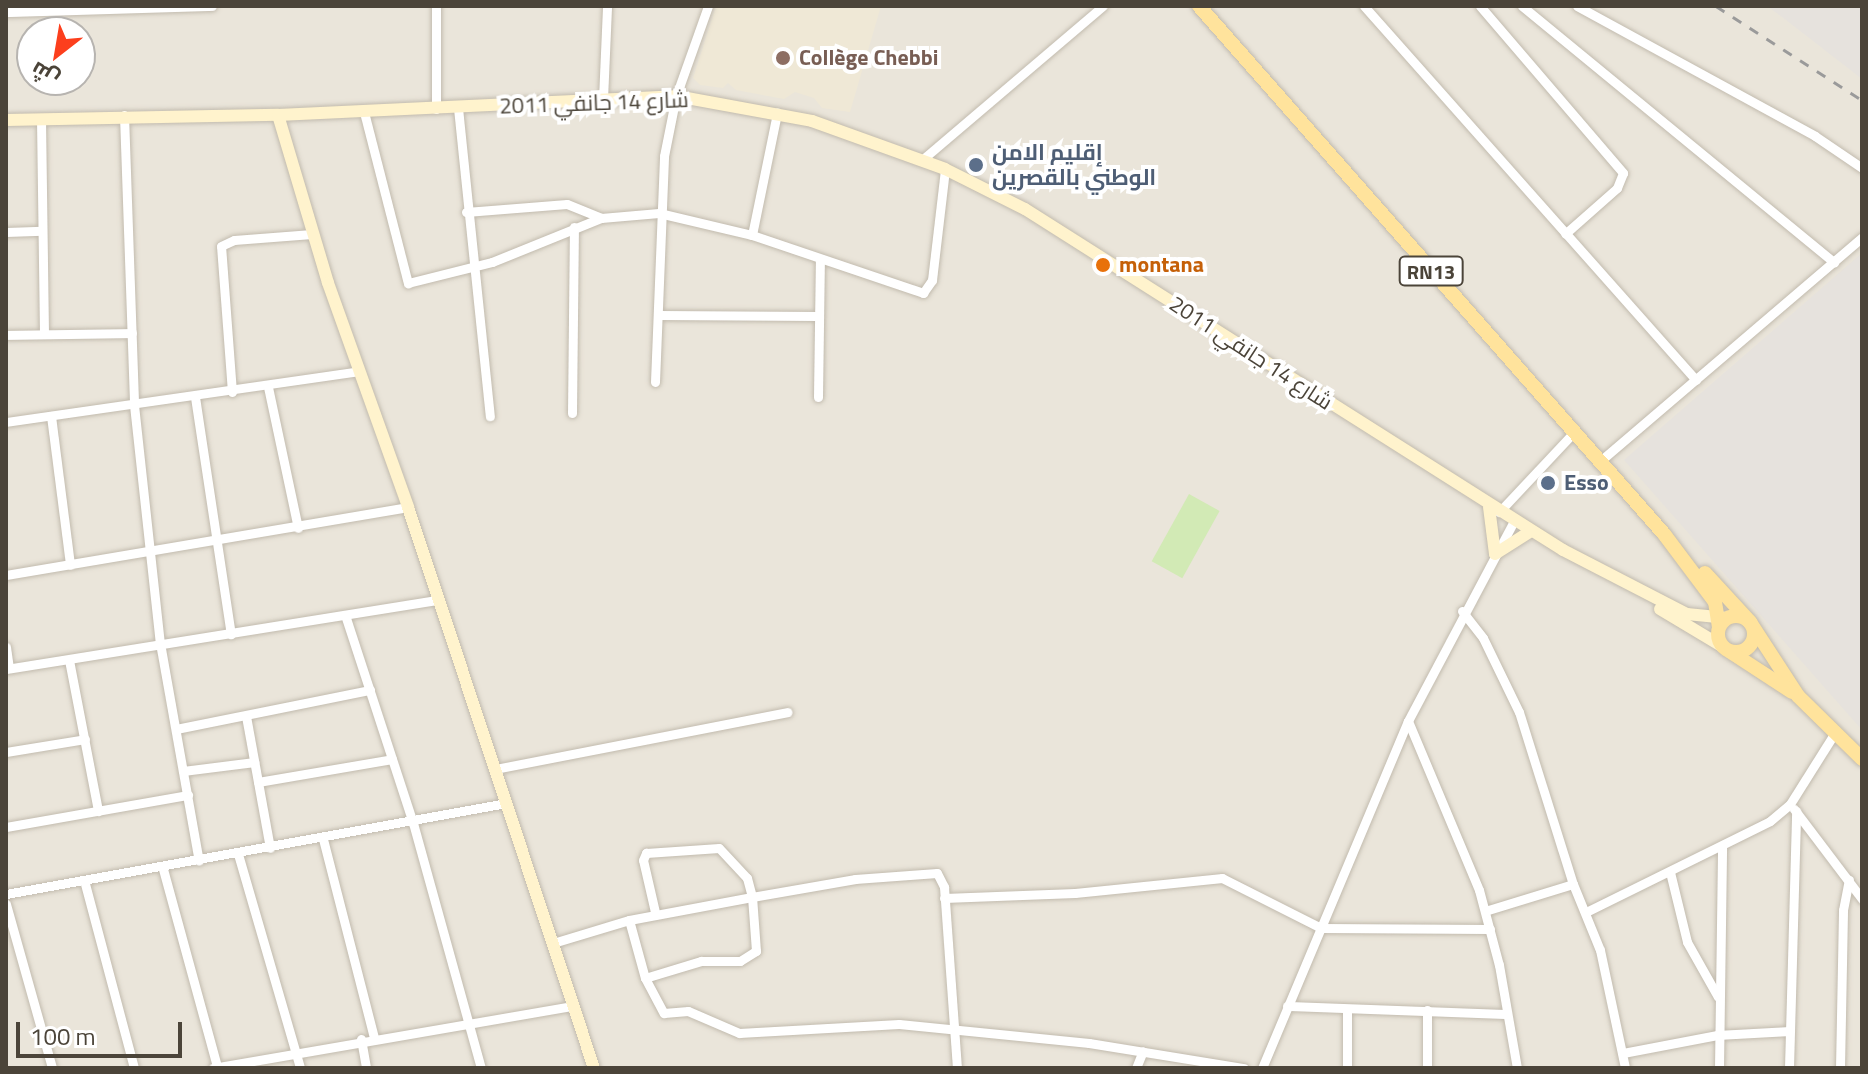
<!DOCTYPE html>
<meta charset="utf-8">
<style>
body{margin:0}
#map{position:relative;width:1868px;height:1074px;overflow:hidden;background:#f6f3ec;font-family:"Titillium Web",Cairo,sans-serif}
div>[style]{position:absolute}
.residential>*{inset:0;background:#eae5da}
.industrial>*{inset:0;background:#e6e2dd}
.education>*{inset:0;background:#efe8d6}
.green>*{inset:0;background:#d2eab5;transform-origin:0 0}
.roads{filter:drop-shadow(0 0 2px #c2bbae) drop-shadow(0 0 2px #c2bbae)}
.street>*{height:9px;margin:-4.5px;padding:0 4.5px;transform-origin:4.5px;border-radius:4.5px;background:#fff}
.secondary>*{height:12px;margin:-6px;padding:0 6px;transform-origin:6px;border-radius:6px;background:#fff3cd}
.primary>*{height:14px;margin:-7px;padding:0 7px;transform-origin:7px;border-radius:7px;background:#ffe39c}
.primary>.ring{margin:-7px;padding:0;box-sizing:content-box;background:none;border:14px solid #ffe39c;border-radius:50%}
.rail>*{height:3px;margin-top:-1.5px;transform-origin:0;background:repeating-linear-gradient(90deg,#9a9a9a 0 10px,transparent 0 20px)}
.dots>*{width:22px;height:22px;translate:-50% -50%;box-sizing:border-box;border:4px solid #fff;border-radius:50%}
span{translate:-50% -50%;white-space:nowrap;text-align:center;line-height:1.15;-webkit-text-stroke:8px #fff;paint-order:stroke}
.shield-label span{padding:2px 6px;background:#fff;border:2px solid;border-radius:6px;-webkit-text-stroke-width:0}
.shield-label{font-size:20px;color:#4b4439;font-weight:700}
.education-label{font-size:22px;color:#785e54;font-weight:700}
.left{translate:0 -50%;text-align:left}
.street-label{font-size:22px;color:#4b4439}
.service-label{font-size:22px;color:#4e5e75;font-weight:700}
.food-label{font-size:22px;color:#c56008;font-weight:700}
.frame{position:absolute;inset:0;border:8px solid #4b4439;pointer-events:none}
.north{position:absolute;left:16px;top:16px;width:80px;height:80px;box-sizing:border-box;background:#fff;border:2px solid #b7b4b0;border-radius:50%;rotate:211deg;font-size:22px;font-weight:700;line-height:32px;text-align:center;color:#4b4439}
.north::after{content:'';display:block;margin:auto;width:28px;height:36px;background:#fc3f1d;clip-path:polygon(50% 0,100% 100%,50% 72%,0 100%)}
.scale{position:absolute;left:16px;top:1022px;width:166px;height:36px;box-sizing:border-box;border:4px solid #4b4439;border-top:0;padding-left:10px;font-size:24px;line-height:28px;white-space:nowrap;color:#4b4439;-webkit-text-stroke:6px #fff;paint-order:stroke}
</style>
<div id="map">
<div class="residential">
<i style="clip-path:polygon(evenodd,6px 6px,1862px 6px,1862px 1068px,6px 1068px,6px 6px,32px 32px,80px 32px,80px 80px,32px 80px,32px 32px)"></i>
</div>
<div class="industrial">
<i style="clip-path:polygon(1767px 6px,1862px 6px,1862px 79px,1786px 20px)"></i>
<i style="clip-path:polygon(1862px 253px,1862px 730px,1624px 460px)"></i>
</div>
<div class="education">
<i style="clip-path:polygon(716px 6px,881px 6px,850px 112px,822px 108px,814px 98px,795px 92px,784px 99px,736px 90px,728px 83px,723px 88px,700px 85px,693px 78px)"></i>
</div>
<div class="green">
<i style="left:1189px;top:494px;width:35px;height:77px;rotate:29deg"></i>
</div>
<div class="roads">
<div class="street">
<i style="left:1364px;top:6px;width:500px;rotate:48.4deg"></i>
<i style="left:1480px;top:6px;width:220px;rotate:49.4deg"></i>
<i style="left:1623px;top:173px;width:16px;rotate:112deg"></i>
<i style="left:1617px;top:188px;width:69px;rotate:138.5deg"></i>
<i style="left:1522px;top:6px;width:404px;rotate:39.4deg"></i>
<i style="left:1577px;top:6px;width:271px;rotate:28.6deg"></i>
<i style="left:1815px;top:136px;width:57px;rotate:34.2deg"></i>
<i style="left:6px;top:12px;width:206px;rotate:-1.7deg"></i>
<i style="left:603px;top:99px;width:93px;rotate:-87.5deg"></i>
<i style="left:458px;top:108px;width:310px;rotate:84.1deg"></i>
<i style="left:436px;top:109px;width:103px;rotate:-90deg"></i>
<i style="left:364px;top:112px;width:177px;rotate:75.6deg"></i>
<i style="left:408px;top:283px;width:87px;rotate:-14deg"></i>
<i style="left:492px;top:262px;width:118px;rotate:-22deg"></i>
<i style="left:601px;top:218px;width:58px;rotate:-4.9deg"></i>
<i style="left:659px;top:213px;width:96px;rotate:13.3deg"></i>
<i style="left:752px;top:235px;width:181px;rotate:18.7deg"></i>
<i style="left:923px;top:293px;width:16px;rotate:-55deg"></i>
<i style="left:932px;top:280px;width:112px;rotate:-83.3deg"></i>
<i style="left:124px;top:115px;width:290px;rotate:88deg"></i>
<i style="left:134px;top:405px;width:239px;rotate:83.8deg"></i>
<i style="left:160px;top:643px;width:221px;rotate:79.9deg"></i>
<i style="left:41px;top:119px;width:215px;rotate:89.2deg"></i>
<i style="left:923px;top:159px;width:236px;rotate:-40.4deg"></i>
<i style="left:466px;top:212px;width:101px;rotate:-4.5deg"></i>
<i style="left:567px;top:204px;width:37px;rotate:22deg"></i>
<i style="left:6px;top:232px;width:36px;rotate:-2deg"></i>
<i style="left:752px;top:235px;width:125px;rotate:-78.4deg"></i>
<i style="left:658px;top:315px;width:160px;rotate:0.4deg"></i>
<i style="left:6px;top:335px;width:126px;rotate:-0.9deg"></i>
<i style="left:655px;top:382px;width:226px;rotate:-87.7deg"></i>
<i style="left:664px;top:156px;width:61px;rotate:-78.7deg"></i>
<i style="left:676px;top:96px;width:96px;rotate:-70.4deg"></i>
<i style="left:268px;top:387px;width:144px;rotate:78deg"></i>
<i style="left:232px;top:392px;width:146px;rotate:-94.3deg"></i>
<i style="left:221px;top:246px;width:14px;rotate:-25deg"></i>
<i style="left:234px;top:240px;width:78px;rotate:-4.4deg"></i>
<i style="left:195px;top:397px;width:240px;rotate:81.4deg"></i>
<i style="left:818px;top:397px;width:136px;rotate:-89.2deg"></i>
<i style="left:572px;top:413px;width:186px;rotate:-89.4deg"></i>
<i style="left:51px;top:416px;width:150px;rotate:82.7deg"></i>
<i style="left:6px;top:422px;width:356px;rotate:-8.2deg"></i>
<i style="left:1599px;top:462px;width:346px;rotate:-40.5deg"></i>
<i style="left:1499px;top:512px;width:110px;rotate:-46.8deg"></i>
<i style="left:6px;top:575px;width:408px;rotate:-9.6deg"></i>
<i style="left:1462px;top:611px;width:34px;rotate:52deg"></i>
<i style="left:1483px;top:638px;width:82px;rotate:64.1deg"></i>
<i style="left:1519px;top:712px;width:180px;rotate:72.6deg"></i>
<i style="left:1573px;top:884px;width:71px;rotate:67.8deg"></i>
<i style="left:1600px;top:950px;width:121px;rotate:78deg"></i>
<i style="left:346px;top:618px;width:216px;rotate:71.9deg"></i>
<i style="left:413px;top:823px;width:254px;rotate:74.5deg"></i>
<i style="left:6px;top:647px;width:21px;rotate:82deg"></i>
<i style="left:69px;top:660px;width:154px;rotate:79.1deg"></i>
<i style="left:6px;top:669px;width:438px;rotate:-9.1deg"></i>
<i style="left:246px;top:716px;width:134px;rotate:79.7deg"></i>
<i style="left:1408px;top:721px;width:183px;rotate:67.2deg"></i>
<i style="left:1479px;top:890px;width:78px;rotate:75.1deg"></i>
<i style="left:1499px;top:965px;width:105px;rotate:80.1deg"></i>
<i style="left:176px;top:729px;width:198px;rotate:-11.4deg"></i>
<i style="left:6px;top:752px;width:80px;rotate:-9.3deg"></i>
<i style="left:495px;top:769px;width:298px;rotate:-11deg"></i>
<i style="left:183px;top:771px;width:72px;rotate:-7.2deg"></i>
<i style="left:258px;top:782px;width:136px;rotate:-9.7deg"></i>
<i style="left:1794px;top:809px;width:113px;rotate:52.9deg"></i>
<i style="left:6px;top:827px;width:185px;rotate:-10deg"></i>
<i style="left:323px;top:839px;width:204px;rotate:75.6deg"></i>
<i style="left:238px;top:854px;width:223px;rotate:73.8deg"></i>
<i style="left:163px;top:869px;width:205px;rotate:74.7deg"></i>
<i style="left:1670px;top:872px;width:72px;rotate:76.3deg"></i>
<i style="left:1687px;top:942px;width:63px;rotate:60.6deg"></i>
<i style="left:84px;top:880px;width:195px;rotate:75.1deg"></i>
<i style="left:6px;top:894px;width:508px;rotate:-10.31deg"></i>
<i style="left:944px;top:898px;width:131px;rotate:-2.2deg"></i>
<i style="left:1075px;top:893px;width:148px;rotate:-5.8deg"></i>
<i style="left:1222px;top:878px;width:111px;rotate:26.8deg"></i>
<i style="left:1321px;top:928px;width:169px;rotate:0.3deg"></i>
<i style="left:6px;top:904px;width:170px;rotate:74.3deg"></i>
<i style="left:1485px;top:911px;width:92px;rotate:-17.1deg"></i>
<i style="left:655px;top:912px;width:53px;rotate:-103deg"></i>
<i style="left:643px;top:860px;width:8px;rotate:-67deg"></i>
<i style="left:646px;top:853px;width:73px;rotate:-3.9deg"></i>
<i style="left:719px;top:848px;width:41px;rotate:47deg"></i>
<i style="left:747px;top:878px;width:20px;rotate:75deg"></i>
<i style="left:752px;top:897px;width:105px;rotate:-9.9deg"></i>
<i style="left:855px;top:879px;width:82px;rotate:-4.2deg"></i>
<i style="left:937px;top:873px;width:16px;rotate:63deg"></i>
<i style="left:944px;top:887px;width:181px;rotate:85.9deg"></i>
<i style="left:1586px;top:912px;width:205px;rotate:-26.3deg"></i>
<i style="left:1770px;top:821px;width:26px;rotate:-40deg"></i>
<i style="left:1790px;top:804px;width:86px;rotate:-57.8deg"></i>
<i style="left:553px;top:943px;width:79px;rotate:-16.8deg"></i>
<i style="left:629px;top:920px;width:60px;rotate:74.6deg"></i>
<i style="left:645px;top:978px;width:59px;rotate:-16.9deg"></i>
<i style="left:701px;top:961px;width:39px"></i>
<i style="left:740px;top:961px;width:19px;rotate:-32deg"></i>
<i style="left:756px;top:951px;width:54px;rotate:-94.2deg"></i>
<i style="left:752px;top:897px;width:125px;rotate:169.4deg"></i>
<i style="left:645px;top:978px;width:40px;rotate:62deg"></i>
<i style="left:664px;top:1013px;width:24px;rotate:-5deg"></i>
<i style="left:688px;top:1011px;width:56px;rotate:23.3deg"></i>
<i style="left:739px;top:1033px;width:160px;rotate:-3.2deg"></i>
<i style="left:899px;top:1024px;width:191px;rotate:5.7deg"></i>
<i style="left:1089px;top:1043px;width:157px;rotate:9.2deg"></i>
<i style="left:1287px;top:1006px;width:220px;rotate:2.1deg"></i>
<i style="left:1427px;top:1010px;width:58px;rotate:90deg"></i>
<i style="left:361px;top:1039px;width:29px;rotate:80deg"></i>
<i style="left:1623px;top:1053px;width:96px;rotate:-10.8deg"></i>
<i style="left:1717px;top:1035px;width:73px;rotate:-3.1deg"></i>
<i style="left:213px;top:1068px;width:365px;rotate:-9.8deg"></i>
<i style="left:1136px;top:1068px;width:18px;rotate:-68deg"></i>
<i style="left:1262px;top:1068px;width:376px;rotate:-67.2deg"></i>
<i style="left:1408px;top:721px;width:226px;rotate:-62.1deg"></i>
<i style="left:1347px;top:1068px;width:59px;rotate:-90deg"></i>
<i style="left:1719px;top:1068px;width:220px;rotate:-89.2deg"></i>
<i style="left:1789px;top:1068px;width:257px;rotate:-88.4deg"></i>
<i style="left:1840px;top:1068px;width:158px;rotate:-88.9deg"></i>
<i style="left:1843px;top:910px;width:31px;rotate:-79deg"></i>
</div>
<div class="secondary">
<i style="left:278px;top:115px;width:175px;rotate:73.4deg"></i>
<i style="left:328px;top:283px;width:238px;rotate:70.3deg"></i>
<i style="left:408px;top:507px;width:591px;rotate:71.66deg"></i>
<i style="left:6px;top:120px;width:272px;rotate:-1.1deg"></i>
<i style="left:278px;top:115px;width:398px;rotate:-2.7deg"></i>
<i style="left:676px;top:96px;width:138px;rotate:10.4deg"></i>
<i style="left:812px;top:121px;width:141px;rotate:19.8deg"></i>
<i style="left:945px;top:169px;width:89px;rotate:26.6deg"></i>
<i style="left:1025px;top:209px;width:637px;rotate:32.37deg"></i>
<i style="left:1563px;top:550px;width:140px;rotate:27.3deg"></i>
<i style="left:1687px;top:614px;width:40px;rotate:5.7deg"></i>
<i style="left:1489px;top:507px;width:47px;rotate:82.7deg"></i>
<i style="left:1495px;top:554px;width:43px;rotate:-32.6deg"></i>
<i style="left:1660px;top:609px;width:76px;rotate:31deg"></i>
</div>
<div class="primary">
<i style="left:1199px;top:6px;width:704px;rotate:48.63deg"></i>
<i style="left:1664px;top:534px;width:85px;rotate:53.1deg"></i>
<i style="left:1715px;top:602px;width:25px;rotate:81deg"></i>
<i style="left:1705px;top:573px;width:67px;rotate:47.4deg"></i>
<i style="left:1750px;top:622px;width:88px;rotate:57deg"></i>
<i style="left:1798px;top:696px;width:90px;rotate:44.5deg"></i>
<i class="ring" style="left:1718px;top:616px;width:22px;height:22px"></i>
<i style="left:1729px;top:651px;width:75px;rotate:33.1deg"></i>
</div>
</div>
<div class="rail">
<i style="left:1716px;top:6px;width:174px;rotate:32.8deg"></i>
</div>
<div class="dots">
<i style="left:783px;top:58px;background:#8d6e63"></i>
<i style="left:976px;top:165px;background:#5c6f8a"></i>
<i style="left:1103px;top:265px;background:#e8710a"></i>
<i style="left:1548px;top:483px;background:#5c6f8a"></i>
</div>
<div class="shield-label">
<span style="left:1431px;top:271px">RN13</span>
</div>
<div class="education-label">
<span class="left" style="left:799px;top:58px">Collège Chebbi</span>
</div>
<div class="street-label">
<span style="left:594px;top:103px;rotate:-2deg">شارع 14 جانفي 2011</span>
<span style="left:1251px;top:353px;rotate:33deg">شارع 14 جانفي 2011</span>
</div>
<div class="service-label">
<span class="left" style="left:992px;top:165px">إقليم الامن<br>الوطني بالقصرين</span>
<span class="left" style="left:1564px;top:483px">Esso</span>
</div>
<div class="food-label">
<span class="left" style="left:1119px;top:265px">montana</span>
</div>
<div class="frame"></div>
<div class="north">ش</div>
<div class="scale">100 m</div>
</div>
